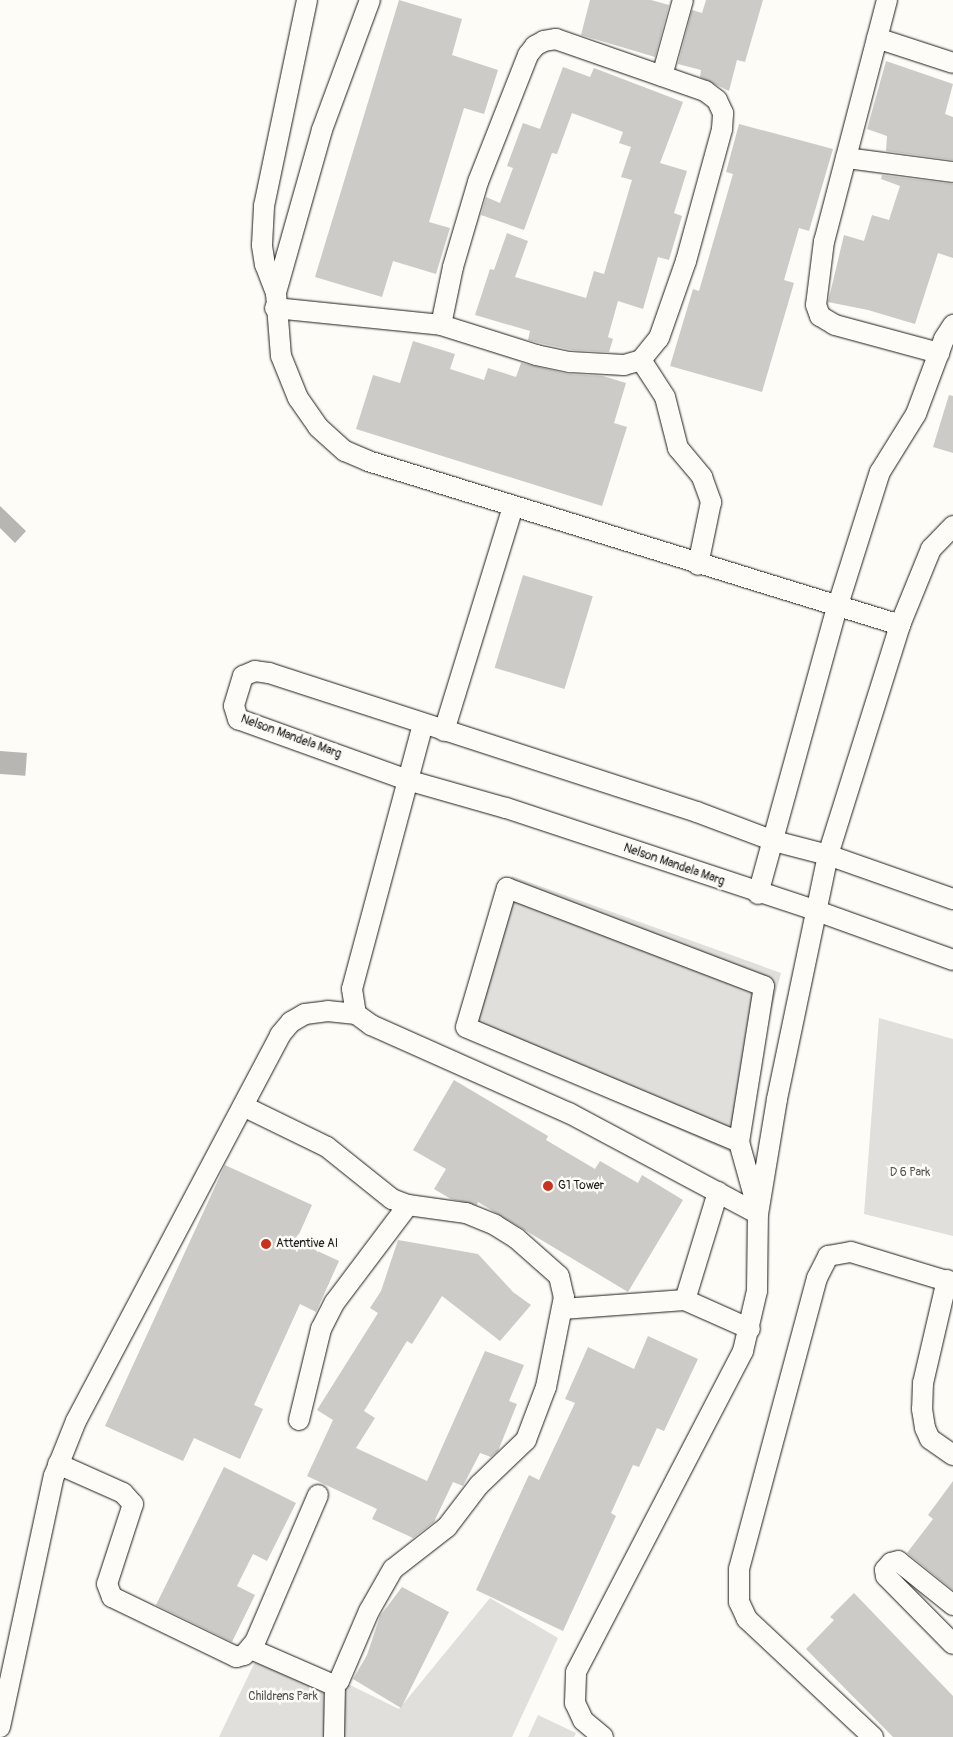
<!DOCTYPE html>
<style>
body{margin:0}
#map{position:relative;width:953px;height:1737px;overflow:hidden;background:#fdfcf7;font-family:Pangolin,sans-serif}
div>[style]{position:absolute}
.green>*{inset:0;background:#e0dfdb}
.water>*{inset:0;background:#b7b6b2;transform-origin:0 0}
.building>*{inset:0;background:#cccbc8;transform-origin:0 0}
.roads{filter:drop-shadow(0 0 1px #1c1c1c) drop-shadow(0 0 1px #1c1c1c)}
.street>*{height:20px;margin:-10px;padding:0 10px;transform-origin:10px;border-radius:10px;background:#fdfcf7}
.dots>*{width:14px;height:14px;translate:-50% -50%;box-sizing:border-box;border:2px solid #fdfcf7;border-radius:50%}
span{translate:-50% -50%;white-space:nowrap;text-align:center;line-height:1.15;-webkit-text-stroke:5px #fdfcf7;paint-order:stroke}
.street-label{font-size:12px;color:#1c1c1c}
.park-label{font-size:12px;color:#575655}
.poi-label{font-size:12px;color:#1c1c1c}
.left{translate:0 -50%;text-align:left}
</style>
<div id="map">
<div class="green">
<i style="clip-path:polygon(512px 876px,781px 973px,734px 1154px,462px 1033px)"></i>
<i style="clip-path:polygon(879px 1018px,953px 1039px,953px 1236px,864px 1214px)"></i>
<i style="clip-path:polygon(490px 1598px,558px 1638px,512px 1737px,219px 1737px,264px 1643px,399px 1709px)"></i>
<i style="clip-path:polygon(538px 1715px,576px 1733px,574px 1737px,528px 1737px)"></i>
</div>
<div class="water">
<i style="clip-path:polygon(0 506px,26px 531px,15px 543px,0 528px)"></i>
<i style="left:0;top:751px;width:27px;height:23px;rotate:4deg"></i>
</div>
<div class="building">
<i style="clip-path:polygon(399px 0,462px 19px,452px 55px,498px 70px,484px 114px,464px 108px,429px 222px,450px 228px,436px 274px,393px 261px,382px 297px,315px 277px)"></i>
<i style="clip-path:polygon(590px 0,651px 0,669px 5px,655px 57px,581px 35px)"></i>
<i style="clip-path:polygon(706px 0,763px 0,745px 62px,737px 60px,729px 91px,700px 77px,701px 70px,678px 64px,692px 10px,702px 13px)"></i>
<i style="clip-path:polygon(886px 61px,953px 84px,945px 114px,953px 117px,953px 160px,886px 151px,887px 136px,867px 129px)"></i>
<i style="clip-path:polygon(563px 67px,590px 77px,594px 68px,683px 102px,660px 163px,687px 171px,674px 213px,682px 216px,669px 260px,658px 257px,643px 309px,618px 301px,608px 337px,613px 339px,609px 352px,572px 350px,539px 343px,528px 340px,530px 331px,475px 315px,490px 269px,494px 270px,507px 233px,528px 241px,515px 277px,586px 298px,594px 271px,604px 274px,632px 180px,621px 177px,631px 147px,619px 143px,623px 132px,572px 113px,557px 154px,552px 153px,524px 230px,481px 215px,486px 197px,500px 203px,513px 168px,507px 166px,523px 123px,540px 129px)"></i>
<i style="clip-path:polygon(739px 124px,833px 149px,809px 231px,799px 228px,784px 280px,794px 283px,762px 392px,670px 366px,693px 289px,699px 291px,733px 174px,726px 172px)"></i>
<i style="clip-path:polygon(882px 175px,953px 184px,953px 258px,938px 253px,915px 324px,868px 310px,828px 302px,844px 235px,864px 241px,872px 215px,889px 220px,900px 186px,881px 179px)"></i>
<i style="clip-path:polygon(413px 341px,455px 354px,450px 369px,484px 380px,488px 368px,516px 377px,521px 363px,568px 374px,603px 376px,626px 383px,614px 423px,627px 427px,602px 506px,356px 429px,373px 375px,400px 383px)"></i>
<i style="clip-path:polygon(949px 395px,953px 396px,953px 453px,933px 447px)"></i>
<i style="left:523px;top:575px;width:73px;height:97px;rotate:17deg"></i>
<i style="clip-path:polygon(454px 1080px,548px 1136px,546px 1140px,595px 1169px,600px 1161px,638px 1183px,642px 1175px,683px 1200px,628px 1292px,478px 1202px,477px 1205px,451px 1199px,434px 1189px,446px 1169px,413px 1150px)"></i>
<i style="clip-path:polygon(225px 1165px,312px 1205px,296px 1241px,339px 1261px,316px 1312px,300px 1304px,254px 1405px,263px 1409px,240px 1459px,194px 1438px,183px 1461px,105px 1426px)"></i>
<i style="clip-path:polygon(398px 1240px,478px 1254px,513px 1292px,531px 1305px,500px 1341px,442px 1296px,412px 1344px,407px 1341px,364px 1411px,375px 1418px,356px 1448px,427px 1481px,485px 1351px,524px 1365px,509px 1401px,517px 1404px,498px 1451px,491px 1457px,480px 1453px,463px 1486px,453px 1482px,434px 1522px,413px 1538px,372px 1519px,377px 1509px,307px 1476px,333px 1420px,317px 1410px,378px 1313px,370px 1308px,381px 1291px)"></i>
<i style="clip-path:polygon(648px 1336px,698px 1359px,664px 1431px,657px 1428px,639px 1467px,633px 1465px,611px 1513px,616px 1516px,563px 1631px,476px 1590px,529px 1475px,539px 1480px,575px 1403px,565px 1399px,588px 1347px,634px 1369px)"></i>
<i style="clip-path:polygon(224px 1467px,296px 1503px,267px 1561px,253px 1554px,237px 1586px,255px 1595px,232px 1642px,156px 1605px)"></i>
<i style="clip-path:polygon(953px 1481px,953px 1590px,907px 1553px,933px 1519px,928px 1515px)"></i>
<i style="clip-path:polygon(402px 1587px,449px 1612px,401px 1708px,353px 1679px,367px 1655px,380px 1616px)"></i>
<i style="clip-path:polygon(854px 1593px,953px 1696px,953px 1737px,893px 1737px,806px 1649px,834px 1620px,830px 1617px)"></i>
</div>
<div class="roads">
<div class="street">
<i style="left:370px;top:0;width:139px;rotate:110.3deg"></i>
<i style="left:322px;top:130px;width:169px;rotate:105.8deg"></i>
<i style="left:276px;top:293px;width:63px;rotate:85.5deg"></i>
<i style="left:281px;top:356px;width:45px;rotate:68deg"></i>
<i style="left:298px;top:398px;width:35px;rotate:55deg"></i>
<i style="left:318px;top:427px;width:36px;rotate:42deg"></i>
<i style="left:345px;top:451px;width:25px;rotate:23deg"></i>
<i style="left:368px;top:461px;width:557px;rotate:17.13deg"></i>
<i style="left:887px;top:0;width:249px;rotate:104.6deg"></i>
<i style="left:824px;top:241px;width:64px;rotate:97.1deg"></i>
<i style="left:816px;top:305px;width:12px;rotate:70deg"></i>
<i style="left:820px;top:316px;width:17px;rotate:31deg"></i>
<i style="left:835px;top:325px;width:108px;rotate:15.1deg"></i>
<i style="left:877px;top:38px;width:80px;rotate:18.2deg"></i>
<i style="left:662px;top:76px;width:79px;rotate:-74.6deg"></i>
<i style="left:846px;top:158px;width:108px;rotate:7.5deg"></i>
<i style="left:276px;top:293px;width:30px;rotate:-111deg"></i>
<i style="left:265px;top:265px;width:20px;rotate:-99deg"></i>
<i style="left:262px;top:245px;width:39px;rotate:-87deg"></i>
<i style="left:264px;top:206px;width:210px;rotate:-78.2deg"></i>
<i style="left:275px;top:308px;width:167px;rotate:5.8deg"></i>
<i style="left:441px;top:325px;width:100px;rotate:17.5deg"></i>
<i style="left:536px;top:355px;width:35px;rotate:12deg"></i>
<i style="left:570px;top:362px;width:54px;rotate:3.2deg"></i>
<i style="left:624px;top:365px;width:18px;rotate:-16deg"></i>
<i style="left:641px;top:360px;width:28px;rotate:-51deg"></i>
<i style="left:659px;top:338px;width:82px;rotate:-70.7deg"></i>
<i style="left:686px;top:261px;width:137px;rotate:-74.7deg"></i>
<i style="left:722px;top:129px;width:16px;rotate:-86deg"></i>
<i style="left:723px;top:113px;width:14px;rotate:-115deg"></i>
<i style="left:717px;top:100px;width:15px;rotate:-143deg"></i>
<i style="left:705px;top:91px;width:158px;rotate:-160.8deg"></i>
<i style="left:556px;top:39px;width:12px;rotate:171deg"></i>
<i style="left:544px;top:41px;width:10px;rotate:151deg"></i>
<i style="left:535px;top:46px;width:11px;rotate:128deg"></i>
<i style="left:528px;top:55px;width:136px;rotate:111.5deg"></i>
<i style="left:478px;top:182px;width:89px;rotate:106.4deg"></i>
<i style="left:453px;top:267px;width:59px;rotate:101.7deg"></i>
<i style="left:641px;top:360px;width:44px;rotate:57deg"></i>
<i style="left:665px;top:397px;width:53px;rotate:75.7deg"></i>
<i style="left:678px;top:448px;width:38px;rotate:50deg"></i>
<i style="left:702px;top:477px;width:27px;rotate:70deg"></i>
<i style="left:711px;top:502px;width:64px;rotate:101.7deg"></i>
<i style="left:423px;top:724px;width:274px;rotate:105deg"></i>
<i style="left:352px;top:989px;width:25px;rotate:81deg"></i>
<i style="left:356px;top:1014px;width:19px;rotate:36deg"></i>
<i style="left:371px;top:1025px;width:217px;rotate:24deg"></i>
<i style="left:569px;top:1113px;width:214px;rotate:28.1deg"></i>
<i style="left:444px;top:731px;width:234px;rotate:-72.9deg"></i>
<i style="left:758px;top:894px;width:297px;rotate:-74.6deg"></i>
<i style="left:837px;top:608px;width:143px;rotate:-72.5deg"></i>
<i style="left:880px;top:472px;width:68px;rotate:-58.2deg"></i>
<i style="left:916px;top:414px;width:80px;rotate:-69.5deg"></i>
<i style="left:944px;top:339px;width:17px;rotate:-57deg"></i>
<i style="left:953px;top:899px;width:133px;rotate:-160.6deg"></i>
<i style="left:828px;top:855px;width:56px;rotate:-165.5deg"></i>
<i style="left:774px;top:841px;width:82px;rotate:-159.4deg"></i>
<i style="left:697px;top:812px;width:450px;rotate:-162deg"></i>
<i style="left:269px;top:673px;width:14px;rotate:-172deg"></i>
<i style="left:255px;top:671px;width:13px;rotate:157deg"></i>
<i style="left:243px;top:676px;width:31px;rotate:107deg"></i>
<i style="left:234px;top:706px;width:14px;rotate:73deg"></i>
<i style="left:238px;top:719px;width:180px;rotate:19.8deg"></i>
<i style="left:407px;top:780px;width:103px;rotate:15.8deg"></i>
<i style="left:506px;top:808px;width:328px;rotate:18.3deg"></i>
<i style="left:817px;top:911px;width:145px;rotate:19.8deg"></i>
<i style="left:243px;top:1106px;width:93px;rotate:26deg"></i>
<i style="left:327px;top:1147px;width:83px;rotate:38.7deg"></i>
<i style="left:392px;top:1199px;width:17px;rotate:21deg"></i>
<i style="left:408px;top:1205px;width:59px;rotate:7.9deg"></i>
<i style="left:466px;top:1213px;width:31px;rotate:22deg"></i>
<i style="left:495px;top:1225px;width:25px;rotate:32deg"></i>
<i style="left:516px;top:1238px;width:57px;rotate:41.5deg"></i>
<i style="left:559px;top:1276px;width:22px;rotate:77deg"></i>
<i style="left:564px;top:1297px;width:92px;rotate:101.3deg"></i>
<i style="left:546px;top:1387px;width:57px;rotate:110.7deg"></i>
<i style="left:526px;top:1440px;width:65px;rotate:136.2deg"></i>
<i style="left:479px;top:1485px;width:53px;rotate:127.3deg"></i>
<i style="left:447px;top:1527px;width:68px;rotate:142.1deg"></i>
<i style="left:393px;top:1569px;width:48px;rotate:119.7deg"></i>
<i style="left:369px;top:1611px;width:76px;rotate:113.2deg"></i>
<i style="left:339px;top:1681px;width:9px;rotate:159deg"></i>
<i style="left:331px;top:1684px;width:87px;rotate:-156.4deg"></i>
<i style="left:739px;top:1142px;width:296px;rotate:-157.2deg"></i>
<i style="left:466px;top:1027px;width:145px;rotate:-73.6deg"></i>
<i style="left:507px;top:888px;width:275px;rotate:20.9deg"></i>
<i style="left:764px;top:986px;width:158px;rotate:99.1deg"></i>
<i style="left:739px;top:1142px;width:67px;rotate:74.5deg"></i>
<i style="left:947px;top:1280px;width:106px;rotate:103.1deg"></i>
<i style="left:923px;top:1383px;width:26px;rotate:92deg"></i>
<i style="left:922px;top:1409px;width:19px;rotate:81deg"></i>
<i style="left:925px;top:1428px;width:12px;rotate:66deg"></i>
<i style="left:930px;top:1439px;width:28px;rotate:35deg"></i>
<i style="left:685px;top:1300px;width:71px;rotate:24deg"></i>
<i style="left:562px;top:1309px;width:123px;rotate:-4.2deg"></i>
<i style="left:685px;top:1300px;width:113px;rotate:-73deg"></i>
<i style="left:299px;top:1420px;width:94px;rotate:-76.4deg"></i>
<i style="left:321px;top:1329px;width:30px;rotate:-63deg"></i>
<i style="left:335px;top:1302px;width:121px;rotate:-53deg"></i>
<i style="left:58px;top:1464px;width:71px;rotate:24deg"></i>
<i style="left:123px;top:1493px;width:15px;rotate:48deg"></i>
<i style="left:133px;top:1504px;width:84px;rotate:108deg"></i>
<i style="left:107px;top:1584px;width:14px;rotate:69deg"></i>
<i style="left:112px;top:1597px;width:138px;rotate:25.8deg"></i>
<i style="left:236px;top:1657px;width:8px;rotate:-14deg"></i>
<i style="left:244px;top:1655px;width:17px;rotate:-50deg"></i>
<i style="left:255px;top:1642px;width:160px;rotate:-66.8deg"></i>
<i style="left:953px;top:1605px;width:70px;rotate:-141.3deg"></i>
<i style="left:898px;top:1561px;width:7px;rotate:164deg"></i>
<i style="left:891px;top:1563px;width:9px;rotate:131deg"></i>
<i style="left:885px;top:1570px;width:6px;rotate:81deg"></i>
<i style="left:886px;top:1576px;width:95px;rotate:45.4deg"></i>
<i style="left:0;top:1727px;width:257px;rotate:-77.9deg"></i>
<i style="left:54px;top:1476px;width:59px;rotate:-68.2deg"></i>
<i style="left:76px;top:1421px;width:437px;rotate:-62.1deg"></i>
<i style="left:280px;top:1035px;width:17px;rotate:-50deg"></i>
<i style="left:291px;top:1022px;width:16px;rotate:-30deg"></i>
<i style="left:305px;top:1014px;width:23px;rotate:-7deg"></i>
<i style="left:328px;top:1011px;width:28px;rotate:6deg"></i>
<i style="left:334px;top:1737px;width:54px;rotate:-88.9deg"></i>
<i style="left:603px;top:1737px;width:26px;rotate:-140deg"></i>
<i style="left:583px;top:1720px;width:19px;rotate:-115deg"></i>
<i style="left:575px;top:1703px;width:31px;rotate:-88deg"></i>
<i style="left:576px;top:1672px;width:362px;rotate:-62.5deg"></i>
<i style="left:743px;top:1351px;width:62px;rotate:-76.9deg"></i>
<i style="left:757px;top:1291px;width:77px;rotate:-89.3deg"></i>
<i style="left:758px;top:1214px;width:117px;rotate:-80.6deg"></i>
<i style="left:777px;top:1099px;width:249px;rotate:-78.2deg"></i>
<i style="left:828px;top:855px;width:241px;rotate:-72.6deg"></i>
<i style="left:900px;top:625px;width:82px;rotate:-67.8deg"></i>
<i style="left:931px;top:549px;width:32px;rotate:-46deg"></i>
<i style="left:873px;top:1737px;width:173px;rotate:-136.9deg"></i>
<i style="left:747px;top:1619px;width:19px;rotate:-115deg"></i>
<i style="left:739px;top:1602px;width:33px;rotate:-90deg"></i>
<i style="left:739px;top:1569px;width:301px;rotate:-75deg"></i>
<i style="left:817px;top:1278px;width:25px;rotate:-63deg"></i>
<i style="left:828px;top:1256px;width:23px;rotate:-10deg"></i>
<i style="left:851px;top:1252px;width:107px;rotate:16.9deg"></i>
</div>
</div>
<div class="dots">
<i style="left:548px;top:1186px;background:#c8321e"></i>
<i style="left:266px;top:1244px;background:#c8321e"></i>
</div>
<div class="street-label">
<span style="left:291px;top:737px;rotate:20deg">Nelson Mandela Marg</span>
<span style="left:674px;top:865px;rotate:19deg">Nelson Mandela Marg</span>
</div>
<div class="park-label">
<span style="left:910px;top:1173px">D 6 Park</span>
<span style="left:283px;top:1697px">Childrens Park</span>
</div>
<div class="poi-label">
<span class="left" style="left:558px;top:1186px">G1 Tower</span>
<span class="left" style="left:276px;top:1244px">Attentive AI</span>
</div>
</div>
